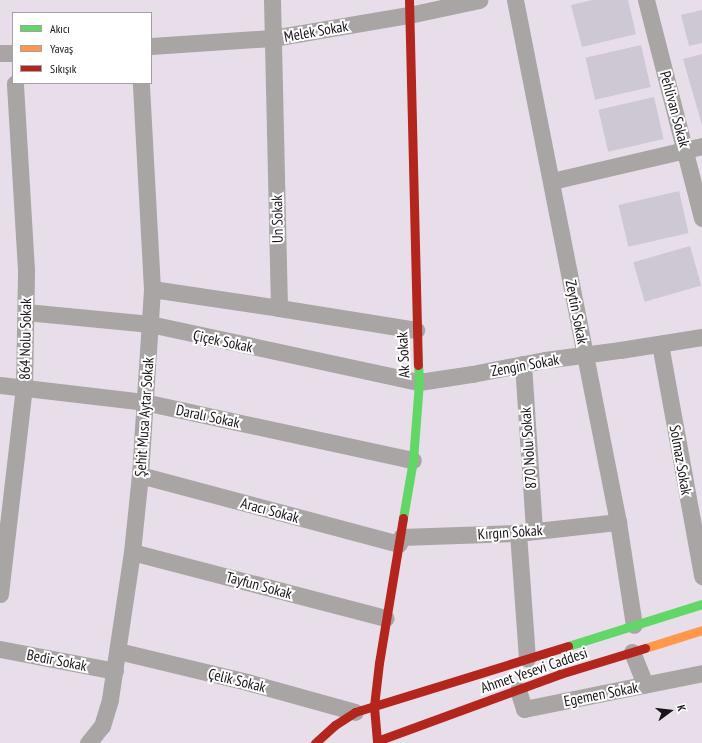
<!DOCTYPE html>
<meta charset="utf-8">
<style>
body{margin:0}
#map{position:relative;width:702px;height:743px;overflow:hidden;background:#e8dee9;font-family:"PT Sans Narrow",sans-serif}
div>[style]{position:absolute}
.building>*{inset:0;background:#cdc8d4;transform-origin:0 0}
.street>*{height:17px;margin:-8.5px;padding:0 8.5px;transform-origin:8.5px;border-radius:8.5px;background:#a9a5a5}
.fast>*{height:9px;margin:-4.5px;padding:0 4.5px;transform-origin:4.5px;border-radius:4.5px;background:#63d668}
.slow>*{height:9px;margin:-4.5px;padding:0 4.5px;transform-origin:4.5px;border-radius:4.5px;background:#ff974d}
.jam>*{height:9px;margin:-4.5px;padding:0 4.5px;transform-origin:4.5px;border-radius:4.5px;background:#b3261e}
span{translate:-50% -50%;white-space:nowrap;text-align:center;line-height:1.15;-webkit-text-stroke:4px #fff;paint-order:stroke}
.street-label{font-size:15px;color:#19131a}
.legend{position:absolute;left:12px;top:12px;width:140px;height:72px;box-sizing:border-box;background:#fff;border:1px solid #a3a1a3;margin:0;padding:5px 7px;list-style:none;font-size:12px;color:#19131a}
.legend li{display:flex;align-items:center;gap:8px;height:20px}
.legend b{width:20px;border:1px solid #a3a1a3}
.north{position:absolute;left:650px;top:691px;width:40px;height:40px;-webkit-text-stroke:3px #fff;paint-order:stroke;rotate:75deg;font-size:11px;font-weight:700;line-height:16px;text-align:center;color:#19131a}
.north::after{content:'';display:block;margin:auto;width:14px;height:18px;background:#19131a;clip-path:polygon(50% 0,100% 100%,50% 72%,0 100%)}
</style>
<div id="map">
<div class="building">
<i style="clip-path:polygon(592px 0,628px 0,636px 34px,582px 47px,571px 5px)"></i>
<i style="clip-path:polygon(702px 10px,702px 43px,689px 46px,681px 15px)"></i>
<i style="left:641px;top:45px;width:43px;height:57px;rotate:77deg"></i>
<i style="clip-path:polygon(702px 54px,702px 125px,683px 59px)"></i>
<i style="left:654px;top:97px;width:43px;height:57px;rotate:77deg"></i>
<i style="left:679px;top:191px;width:43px;height:62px;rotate:77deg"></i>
<i style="left:690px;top:246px;width:41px;height:59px;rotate:74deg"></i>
</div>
<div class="street">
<i style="left:515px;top:0;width:532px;rotate:78.84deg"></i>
<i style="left:618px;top:522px;width:104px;rotate:81.2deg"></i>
<i style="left:646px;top:0;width:225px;rotate:75.6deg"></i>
<i style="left:151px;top:46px;width:122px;rotate:-3.8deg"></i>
<i style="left:273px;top:38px;width:138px;rotate:-9.6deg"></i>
<i style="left:409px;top:15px;width:72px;rotate:-12.1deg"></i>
<i style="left:0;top:53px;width:13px"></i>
<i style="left:552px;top:181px;width:154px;rotate:-13.1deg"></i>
<i style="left:152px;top:289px;width:128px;rotate:8.5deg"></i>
<i style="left:279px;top:308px;width:308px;rotate:-91.3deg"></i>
<i style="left:279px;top:308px;width:139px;rotate:9.1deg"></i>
<i style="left:26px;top:312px;width:125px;rotate:5.5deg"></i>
<i style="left:150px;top:324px;width:275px;rotate:12.2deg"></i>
<i style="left:419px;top:382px;width:54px;rotate:-8.6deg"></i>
<i style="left:472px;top:374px;width:74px;rotate:-10.9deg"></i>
<i style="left:545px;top:360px;width:76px;rotate:-7.6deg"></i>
<i style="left:620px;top:350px;width:83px;rotate:-9deg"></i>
<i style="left:660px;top:344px;width:236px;rotate:79.7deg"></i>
<i style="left:523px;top:364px;width:167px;rotate:86.2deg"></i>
<i style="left:0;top:385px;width:145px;rotate:6.7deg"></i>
<i style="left:144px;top:402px;width:275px;rotate:12.2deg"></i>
<i style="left:140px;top:475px;width:268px;rotate:14.9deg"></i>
<i style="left:518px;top:533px;width:126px;rotate:85.9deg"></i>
<i style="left:401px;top:537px;width:117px;rotate:-2deg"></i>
<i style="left:518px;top:533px;width:101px;rotate:-6.3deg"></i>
<i style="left:132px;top:552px;width:262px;rotate:14.6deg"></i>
<i style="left:0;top:594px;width:207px;rotate:-83.4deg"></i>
<i style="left:24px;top:388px;width:118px;rotate:-89deg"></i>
<i style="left:26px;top:270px;width:187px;rotate:-93.4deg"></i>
<i style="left:0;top:649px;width:117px;rotate:10.8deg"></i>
<i style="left:118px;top:651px;width:133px;rotate:13.5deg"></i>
<i style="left:247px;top:682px;width:112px;rotate:15.5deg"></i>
<i style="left:632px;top:652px;width:35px;rotate:68deg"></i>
<i style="left:518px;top:690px;width:20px;rotate:72deg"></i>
<i style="left:524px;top:709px;width:182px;rotate:-11.4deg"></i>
<i style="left:88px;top:743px;width:22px;rotate:-51deg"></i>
<i style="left:102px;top:726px;width:28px;rotate:-73deg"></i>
<i style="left:110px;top:699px;width:149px;rotate:-81.5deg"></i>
<i style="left:132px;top:552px;width:77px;rotate:-84.1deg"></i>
<i style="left:140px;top:475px;width:186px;rotate:-86.3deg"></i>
<i style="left:152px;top:289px;width:206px;rotate:-93.1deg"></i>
</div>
<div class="fast">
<i style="left:403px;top:518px;width:59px;rotate:-80.2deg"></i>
<i style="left:413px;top:460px;width:78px;rotate:-85.6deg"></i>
<i style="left:419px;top:382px;width:17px;rotate:-93deg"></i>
<i style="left:568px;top:646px;width:140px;rotate:-17.4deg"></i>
</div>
<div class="slow">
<i style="left:645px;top:648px;width:60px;rotate:-17.5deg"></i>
</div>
<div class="jam">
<i style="left:409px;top:0;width:365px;rotate:88.6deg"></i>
<i style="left:377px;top:741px;width:35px;rotate:-95deg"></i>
<i style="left:374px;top:706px;width:43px;rotate:-83.4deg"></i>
<i style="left:379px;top:663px;width:147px;rotate:-80.6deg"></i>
<i style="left:377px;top:741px;width:195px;rotate:-20.1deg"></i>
<i style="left:560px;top:674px;width:89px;rotate:-17deg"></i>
<i style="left:315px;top:743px;width:27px;rotate:-42deg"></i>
<i style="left:335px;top:725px;width:24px;rotate:-33deg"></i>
<i style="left:355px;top:712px;width:223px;rotate:-17.2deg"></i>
</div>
<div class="street-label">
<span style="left:316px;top:31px;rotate:-10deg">Melek Sokak</span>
<span style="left:675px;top:109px;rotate:75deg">Pehlivan Sokak</span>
<span style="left:277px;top:219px;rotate:-91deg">Un Sokak</span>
<span style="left:577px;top:312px;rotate:79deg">Zeytin Sokak</span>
<span style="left:25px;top:339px;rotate:-89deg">864 Nolu Sokak</span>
<span style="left:223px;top:341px;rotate:12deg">Çiçek Sokak</span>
<span style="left:403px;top:355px;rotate:-93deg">Ak Sokak</span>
<span style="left:525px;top:365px;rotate:-10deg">Zengin Sokak</span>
<span style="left:208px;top:416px;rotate:12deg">Daralı Sokak</span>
<span style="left:144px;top:417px;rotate:-86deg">Şehit Musa Aytar Sokak</span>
<span style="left:528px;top:448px;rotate:-94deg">870 Nolu Sokak</span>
<span style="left:681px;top:460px;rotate:80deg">Solmaz Sokak</span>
<span style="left:270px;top:510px;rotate:15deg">Aracı Sokak</span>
<span style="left:510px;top:532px;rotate:-4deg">Kırgın Sokak</span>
<span style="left:259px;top:585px;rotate:15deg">Tayfun Sokak</span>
<span style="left:57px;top:660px;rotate:11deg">Bedir Sokak</span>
<span style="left:534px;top:670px;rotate:-19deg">Ahmet Yesevi Caddesi</span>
<span style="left:237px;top:680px;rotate:14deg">Çelik Sokak</span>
<span style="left:601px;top:694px;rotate:-11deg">Egemen Sokak</span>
</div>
<ul class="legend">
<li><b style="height:5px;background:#63d668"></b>Akıcı</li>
<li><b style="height:5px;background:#ff974d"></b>Yavaş</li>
<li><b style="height:5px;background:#b3261e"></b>Sıkışık</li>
</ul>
<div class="north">K</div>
</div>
